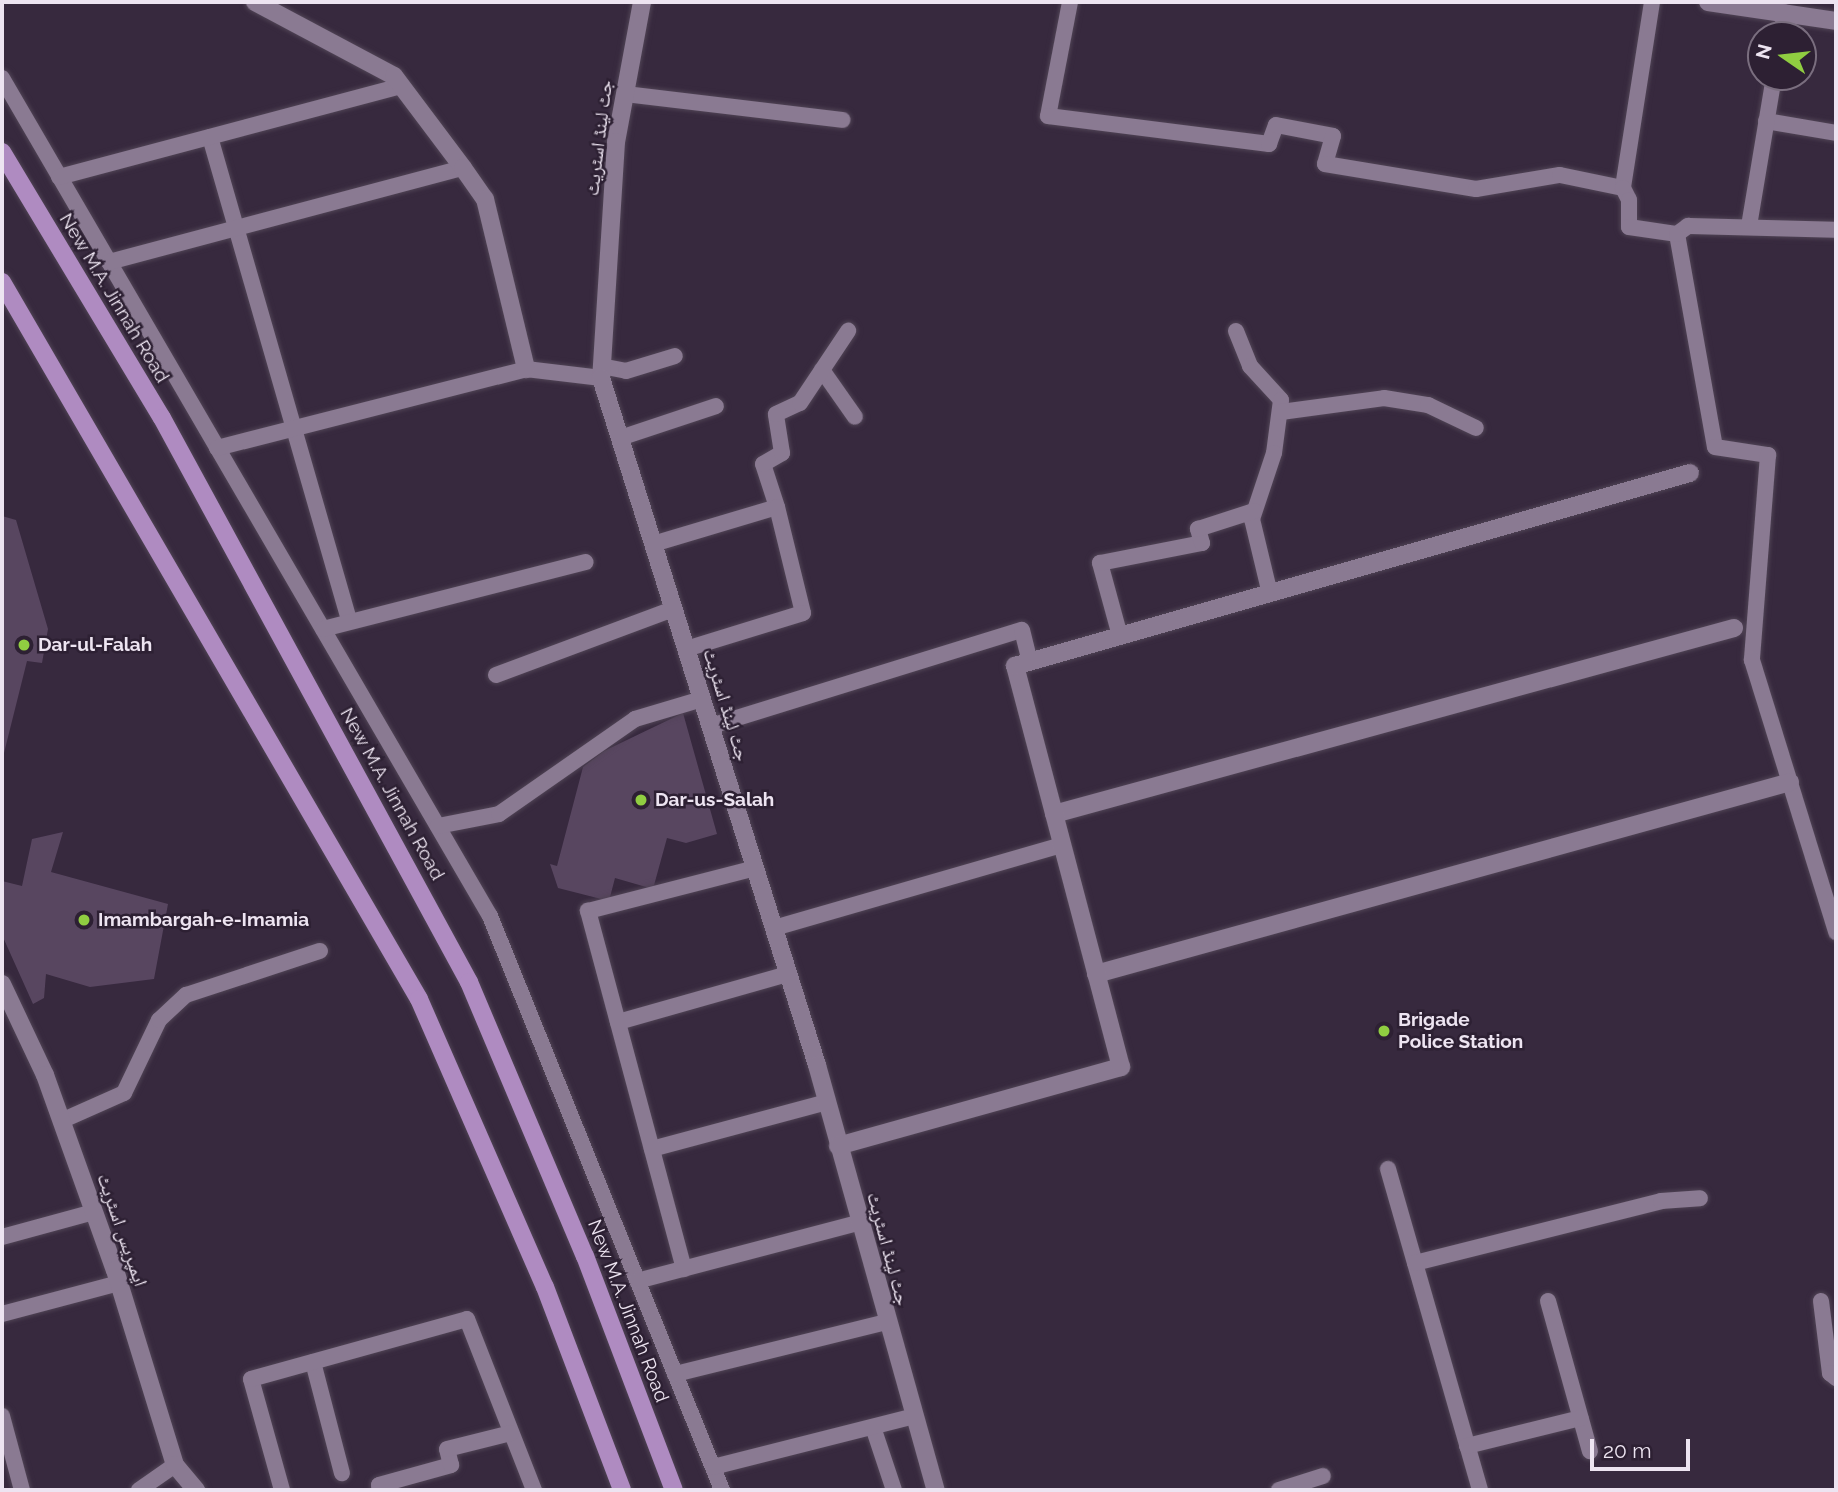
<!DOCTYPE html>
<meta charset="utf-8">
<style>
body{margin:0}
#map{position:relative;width:1838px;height:1492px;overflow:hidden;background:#37293e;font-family:Raleway,"Noto Naskh Arabic",sans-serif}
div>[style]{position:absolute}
.building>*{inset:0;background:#584660}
.roads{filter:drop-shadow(0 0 2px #504455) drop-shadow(0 0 2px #504455)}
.lane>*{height:16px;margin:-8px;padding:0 8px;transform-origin:8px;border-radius:8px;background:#8a7a92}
.street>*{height:18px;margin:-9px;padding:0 9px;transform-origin:9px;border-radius:9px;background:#8a7a92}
.secondary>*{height:18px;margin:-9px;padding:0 9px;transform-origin:9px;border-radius:9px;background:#8a7a92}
.primary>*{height:18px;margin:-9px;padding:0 9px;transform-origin:9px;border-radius:9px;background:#af8bc1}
.dots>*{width:19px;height:19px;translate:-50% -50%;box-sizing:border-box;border:4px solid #2d2033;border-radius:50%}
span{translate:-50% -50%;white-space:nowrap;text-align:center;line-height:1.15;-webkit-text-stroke:5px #2d2033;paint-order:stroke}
.street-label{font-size:19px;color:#ede4f1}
.poi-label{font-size:19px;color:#ede4f1;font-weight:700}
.left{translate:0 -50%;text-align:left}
.frame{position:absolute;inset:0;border:4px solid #ede4f1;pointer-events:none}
.north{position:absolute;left:1747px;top:21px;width:70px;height:70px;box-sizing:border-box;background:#2d2033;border:2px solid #7a6e7f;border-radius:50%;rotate:284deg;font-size:19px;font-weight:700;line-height:28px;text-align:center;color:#ede4f1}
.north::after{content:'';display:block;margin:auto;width:24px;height:32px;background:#90cd41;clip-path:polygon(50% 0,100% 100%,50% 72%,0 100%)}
.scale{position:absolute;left:1590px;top:1439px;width:100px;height:32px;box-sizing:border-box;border:4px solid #ede4f1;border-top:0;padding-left:9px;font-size:21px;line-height:24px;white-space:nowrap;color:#ede4f1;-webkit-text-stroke:5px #2d2033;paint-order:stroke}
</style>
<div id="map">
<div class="building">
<i style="clip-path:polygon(2px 516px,16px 520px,48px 629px,42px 663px,27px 661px,3px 757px)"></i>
<i style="clip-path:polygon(683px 713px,717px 834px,686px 843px,667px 838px,653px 889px,615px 878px,609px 901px,558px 888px,550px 864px,557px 866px,583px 767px,604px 751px)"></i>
<i style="clip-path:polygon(63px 832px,51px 872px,168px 904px,154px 979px,90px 987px,46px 974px,44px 998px,33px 1004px,2px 935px,2px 881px,22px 886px,32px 839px)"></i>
</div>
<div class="roads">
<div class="lane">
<i style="left:1070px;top:2px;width:116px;rotate:100.9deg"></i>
<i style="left:1048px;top:116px;width:223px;rotate:7.2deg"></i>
<i style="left:1269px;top:144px;width:20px;rotate:-70deg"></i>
<i style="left:1276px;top:125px;width:58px;rotate:10.9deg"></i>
<i style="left:1333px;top:136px;width:29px;rotate:106deg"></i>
<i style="left:1325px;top:164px;width:153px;rotate:9.4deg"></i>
<i style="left:1476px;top:189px;width:85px;rotate:-9.5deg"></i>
<i style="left:1560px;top:175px;width:64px;rotate:11.7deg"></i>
<i style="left:1652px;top:2px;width:188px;rotate:98.9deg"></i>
<i style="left:1623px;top:188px;width:13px;rotate:63deg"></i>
<i style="left:1629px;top:200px;width:27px;rotate:90deg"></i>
<i style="left:1629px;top:227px;width:49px;rotate:8.3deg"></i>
<i style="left:1677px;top:234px;width:216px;rotate:79.9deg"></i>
<i style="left:1715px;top:447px;width:54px;rotate:8.6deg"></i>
<i style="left:1768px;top:455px;width:206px;rotate:94.5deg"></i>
<i style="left:1752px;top:660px;width:285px;rotate:72.8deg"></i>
<i style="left:1781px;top:35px;width:23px;rotate:-80deg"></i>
<i style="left:2px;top:78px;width:970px;rotate:59.79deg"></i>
<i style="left:490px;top:916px;width:619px;rotate:67.99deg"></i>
<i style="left:625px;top:94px;width:219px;rotate:6.8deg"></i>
<i style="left:1766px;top:121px;width:71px;rotate:9.7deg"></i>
<i style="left:210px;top:137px;width:503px;rotate:73.94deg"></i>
<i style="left:59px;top:177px;width:354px;rotate:-14.9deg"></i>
<i style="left:1749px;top:226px;width:151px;rotate:-80.5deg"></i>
<i style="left:1677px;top:234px;width:14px;rotate:-36deg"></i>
<i style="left:1688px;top:226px;width:148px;rotate:1.5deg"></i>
<i style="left:109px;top:262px;width:366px;rotate:-14.9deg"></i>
<i style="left:1236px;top:331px;width:38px;rotate:68deg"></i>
<i style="left:1250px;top:366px;width:46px;rotate:47.6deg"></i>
<i style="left:1281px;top:400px;width:53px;rotate:97.5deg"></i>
<i style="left:1274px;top:453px;width:70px;rotate:108.4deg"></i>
<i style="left:1252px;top:519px;width:77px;rotate:76.5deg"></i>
<i style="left:601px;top:366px;width:25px;rotate:11deg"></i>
<i style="left:626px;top:371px;width:51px;rotate:-17deg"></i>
<i style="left:822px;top:370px;width:57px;rotate:54.9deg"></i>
<i style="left:1281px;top:412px;width:104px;rotate:-7.7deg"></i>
<i style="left:1384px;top:398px;width:45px;rotate:9deg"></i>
<i style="left:1428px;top:405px;width:53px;rotate:25.6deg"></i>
<i style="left:620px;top:438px;width:101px;rotate:-18.4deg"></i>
<i style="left:217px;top:448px;width:319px;rotate:-14.3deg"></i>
<i style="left:526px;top:369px;width:76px;rotate:6.8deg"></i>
<i style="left:777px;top:507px;width:45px;rotate:-108deg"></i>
<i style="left:763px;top:464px;width:22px;rotate:-30deg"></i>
<i style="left:782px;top:453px;width:39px;rotate:-99deg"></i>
<i style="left:776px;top:414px;width:26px;rotate:-25deg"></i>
<i style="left:800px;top:403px;width:87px;rotate:-56.3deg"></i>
<i style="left:653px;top:544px;width:129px;rotate:-16.6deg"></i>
<i style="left:777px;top:507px;width:109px;rotate:76.2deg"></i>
<i style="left:803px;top:613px;width:122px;rotate:162.9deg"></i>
<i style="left:323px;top:629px;width:271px;rotate:-14.3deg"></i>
<i style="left:1120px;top:636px;width:76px;rotate:-105.3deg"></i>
<i style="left:1100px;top:563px;width:104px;rotate:-11.1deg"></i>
<i style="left:1202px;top:543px;width:15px;rotate:-106deg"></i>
<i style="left:1198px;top:529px;width:59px;rotate:-17.8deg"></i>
<i style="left:496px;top:675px;width:189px;rotate:-20.4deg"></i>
<i style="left:711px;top:726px;width:325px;rotate:-17.2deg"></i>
<i style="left:1022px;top:630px;width:33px;rotate:76deg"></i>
<i style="left:438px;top:826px;width:62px;rotate:-11.1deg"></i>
<i style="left:499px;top:814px;width:166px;rotate:-34.9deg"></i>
<i style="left:635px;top:719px;width:70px;rotate:-16.6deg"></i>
<i style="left:774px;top:928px;width:300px;rotate:-16.1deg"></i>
<i style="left:618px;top:1022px;width:177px;rotate:-15.8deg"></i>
<i style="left:61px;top:1121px;width:69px;rotate:-24deg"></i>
<i style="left:124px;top:1093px;width:81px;rotate:-64.4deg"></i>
<i style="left:159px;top:1020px;width:37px;rotate:-43deg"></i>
<i style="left:186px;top:995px;width:141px;rotate:-18.2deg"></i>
<i style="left:652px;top:1149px;width:181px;rotate:-15deg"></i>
<i style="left:1388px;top:1169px;width:334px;rotate:74deg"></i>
<i style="left:2px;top:1237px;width:95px;rotate:-15.2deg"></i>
<i style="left:1415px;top:1263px;width:254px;rotate:-14.1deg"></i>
<i style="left:1661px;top:1201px;width:39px;rotate:-4deg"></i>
<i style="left:684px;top:1269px;width:371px;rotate:-105deg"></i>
<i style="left:588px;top:911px;width:172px;rotate:-14.4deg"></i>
<i style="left:637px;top:1281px;width:228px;rotate:-14.7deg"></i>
<i style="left:1548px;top:1301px;width:156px;rotate:74.4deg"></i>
<i style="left:1821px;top:1301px;width:73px;rotate:82.9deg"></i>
<i style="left:1830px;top:1373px;width:8px;rotate:40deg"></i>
<i style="left:2px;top:1314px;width:121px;rotate:-14.8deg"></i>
<i style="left:313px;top:1362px;width:115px;rotate:75.4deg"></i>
<i style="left:675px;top:1374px;width:217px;rotate:-13.8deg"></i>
<i style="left:2px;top:1416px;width:77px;rotate:74.9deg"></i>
<i style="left:873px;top:1427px;width:66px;rotate:71.6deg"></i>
<i style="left:1467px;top:1446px;width:117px;rotate:-13.8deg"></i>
<i style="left:713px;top:1467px;width:207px;rotate:-14.2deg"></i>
<i style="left:139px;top:1490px;width:44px;rotate:-34.8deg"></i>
<i style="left:282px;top:1490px;width:115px;rotate:-105.6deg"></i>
<i style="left:251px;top:1379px;width:224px;rotate:-15.5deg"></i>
<i style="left:467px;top:1319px;width:184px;rotate:68.6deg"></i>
<i style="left:380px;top:1490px;width:5px;rotate:-101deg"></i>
<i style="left:379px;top:1485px;width:75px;rotate:-15.5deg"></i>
<i style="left:451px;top:1465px;width:16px;rotate:-104deg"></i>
<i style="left:447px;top:1449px;width:66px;rotate:-14deg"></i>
<i style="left:1279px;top:1490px;width:46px;rotate:-17.7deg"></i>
</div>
<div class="street">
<i style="left:255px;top:2px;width:157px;rotate:28deg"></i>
<i style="left:394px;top:76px;width:115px;rotate:53.1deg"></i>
<i style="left:463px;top:168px;width:38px;rotate:55deg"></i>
<i style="left:485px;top:199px;width:175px;rotate:76.4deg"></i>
<i style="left:642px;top:2px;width:142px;rotate:100.5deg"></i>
<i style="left:616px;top:142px;width:236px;rotate:93.6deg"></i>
<i style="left:601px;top:378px;width:720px;rotate:72.55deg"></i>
<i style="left:817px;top:1065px;width:441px;rotate:74.4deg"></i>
<i style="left:1708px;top:2px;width:129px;rotate:8.4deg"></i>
<i style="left:1054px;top:814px;width:705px;rotate:-15.3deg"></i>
<i style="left:1096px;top:974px;width:720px;rotate:-15.46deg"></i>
<i style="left:838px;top:1146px;width:294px;rotate:-15.6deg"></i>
<i style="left:1121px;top:1067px;width:415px;rotate:-104.8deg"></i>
<i style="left:1015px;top:666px;width:702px;rotate:-15.96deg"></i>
</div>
<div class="secondary">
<i style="left:2px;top:984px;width:101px;rotate:64.7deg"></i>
<i style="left:45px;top:1075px;width:207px;rotate:70.3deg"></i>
<i style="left:115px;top:1270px;width:204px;rotate:72.9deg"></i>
<i style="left:175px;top:1465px;width:33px;rotate:50deg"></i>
</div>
<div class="primary">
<i style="left:2px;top:152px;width:310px;rotate:59deg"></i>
<i style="left:162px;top:418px;width:642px;rotate:61.44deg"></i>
<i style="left:469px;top:982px;width:298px;rotate:67.1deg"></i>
<i style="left:585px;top:1256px;width:250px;rotate:69.2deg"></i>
<i style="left:2px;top:282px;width:829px;rotate:59.82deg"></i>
<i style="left:419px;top:999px;width:314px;rotate:66.4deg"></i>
<i style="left:545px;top:1287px;width:217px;rotate:69.2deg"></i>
</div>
</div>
<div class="dots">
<i style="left:24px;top:645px;background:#90cd41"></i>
<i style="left:641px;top:800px;background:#90cd41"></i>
<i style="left:84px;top:920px;background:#90cd41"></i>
<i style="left:1384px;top:1031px;background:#90cd41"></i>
</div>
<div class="street-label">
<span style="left:599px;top:138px;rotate:-83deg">جٹ لینڈ اسٹریٹ</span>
<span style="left:114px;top:298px;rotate:59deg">New M.A. Jinnah Road</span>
<span style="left:726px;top:705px;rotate:73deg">جٹ لینڈ اسٹریٹ</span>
<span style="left:392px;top:794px;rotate:61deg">New M.A. Jinnah Road</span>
<span style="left:122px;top:1230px;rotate:71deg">ایمپریس اسٹریٹ</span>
<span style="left:888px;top:1249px;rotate:75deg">جٹ لینڈ اسٹریٹ</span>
<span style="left:628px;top:1311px;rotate:69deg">New M.A. Jinnah Road</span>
</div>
<div class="poi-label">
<span class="left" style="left:38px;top:645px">Dar-ul-Falah</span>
<span class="left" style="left:655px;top:800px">Dar-us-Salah</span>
<span class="left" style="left:98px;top:920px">Imambargah-e-Imamia</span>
<span class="left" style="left:1398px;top:1031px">Brigade<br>Police Station</span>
</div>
<div class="frame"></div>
<div class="north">N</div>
<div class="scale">20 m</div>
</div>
